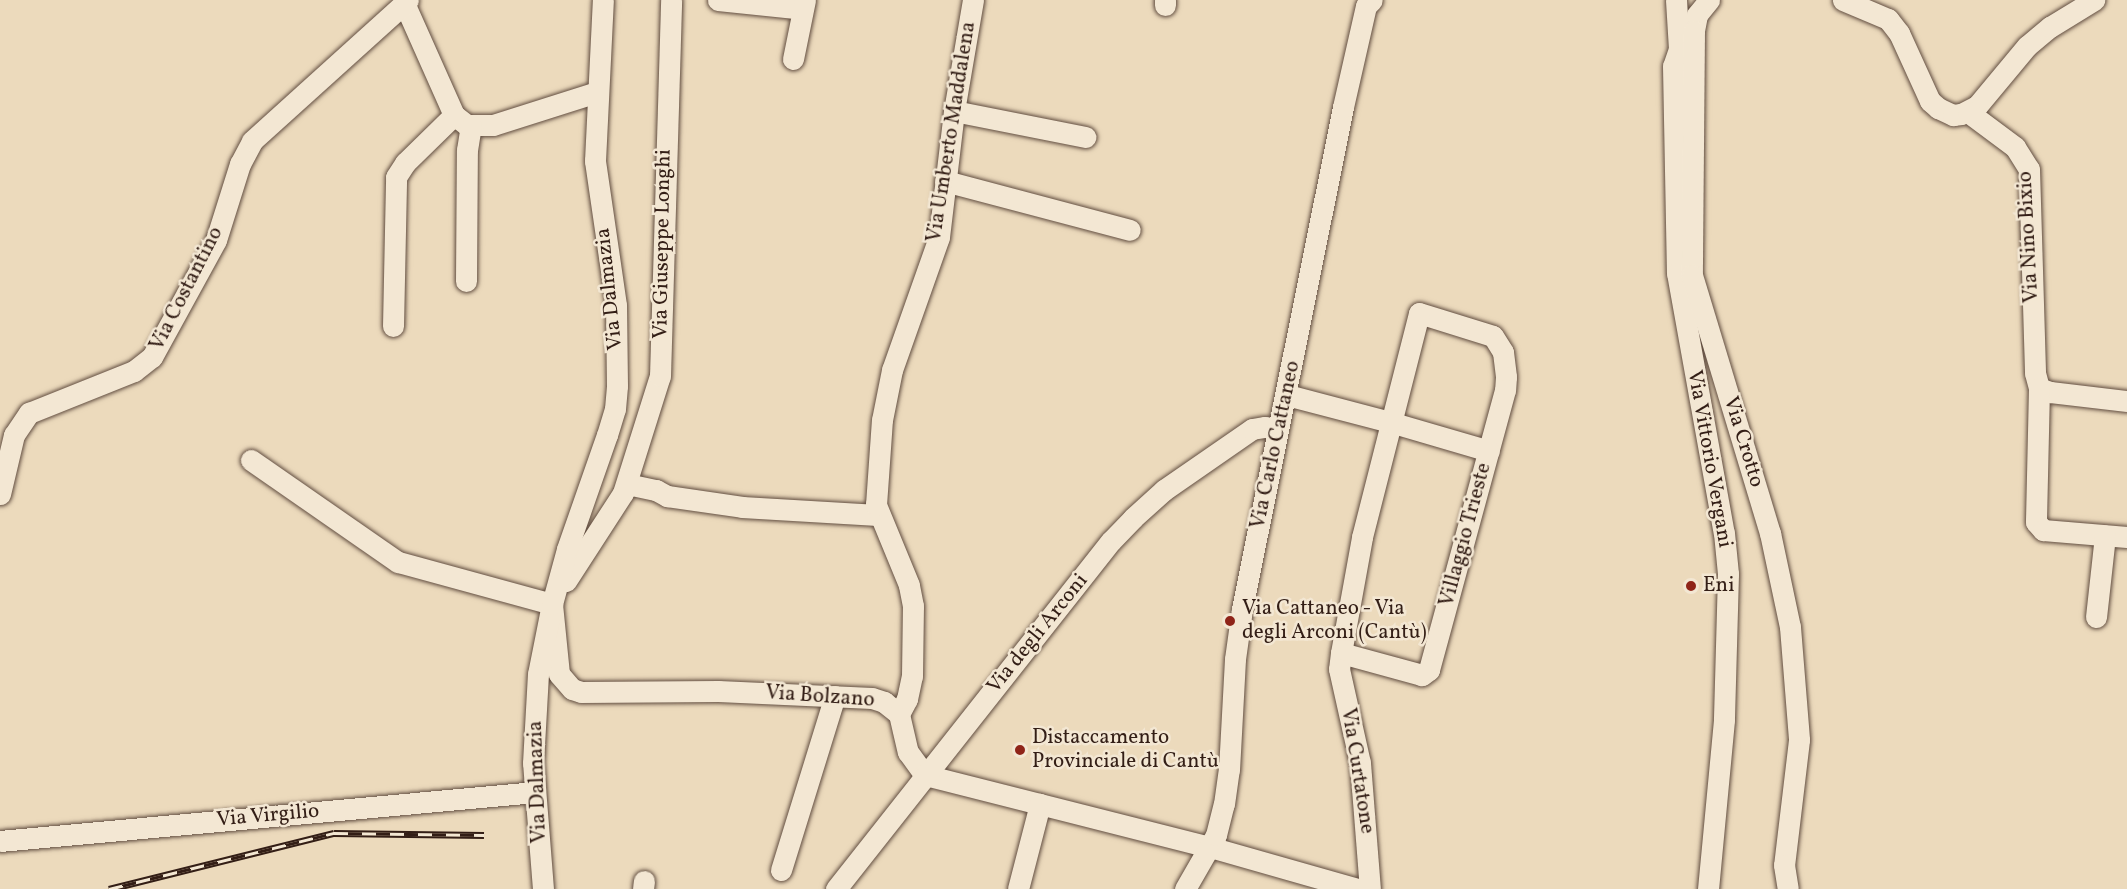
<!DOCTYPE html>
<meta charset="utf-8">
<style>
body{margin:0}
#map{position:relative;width:2127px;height:889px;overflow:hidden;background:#ecdabc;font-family:Vollkorn,serif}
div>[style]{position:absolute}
.roads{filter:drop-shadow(0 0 2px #614d40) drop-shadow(0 0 2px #614d40)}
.minor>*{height:21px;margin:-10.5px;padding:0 10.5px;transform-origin:10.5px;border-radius:10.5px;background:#f3e7d3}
.rail>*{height:7px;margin-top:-3.5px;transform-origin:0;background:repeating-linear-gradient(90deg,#f3e7d3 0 14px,#331e16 0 28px);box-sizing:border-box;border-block:2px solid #331e16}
.dots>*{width:16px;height:16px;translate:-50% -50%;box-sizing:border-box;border:3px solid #f3e7d3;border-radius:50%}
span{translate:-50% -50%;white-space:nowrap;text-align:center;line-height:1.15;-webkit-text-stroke:5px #f3e7d3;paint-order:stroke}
.street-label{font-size:21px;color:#331e16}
.poi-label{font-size:21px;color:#331e16}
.left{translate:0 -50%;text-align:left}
</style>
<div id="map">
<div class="roads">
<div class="minor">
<i style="left:718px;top:0;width:85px;rotate:6deg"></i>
<i style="left:1676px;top:0;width:49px;rotate:86.5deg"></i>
<i style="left:1679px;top:49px;width:18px;rotate:109deg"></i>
<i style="left:1673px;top:66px;width:207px;rotate:88.9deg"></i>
<i style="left:1677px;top:273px;width:264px;rotate:79.8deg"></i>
<i style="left:1724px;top:533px;width:41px;rotate:84.4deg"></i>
<i style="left:1728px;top:574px;width:146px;rotate:91.6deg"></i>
<i style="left:1724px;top:720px;width:170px;rotate:95.4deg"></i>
<i style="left:1709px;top:0;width:19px;rotate:129deg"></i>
<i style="left:1697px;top:15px;width:16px;rotate:101deg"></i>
<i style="left:1694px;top:31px;width:244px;rotate:90.5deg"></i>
<i style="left:1692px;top:275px;width:270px;rotate:73.2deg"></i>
<i style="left:1770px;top:533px;width:96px;rotate:78deg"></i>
<i style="left:1790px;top:627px;width:113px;rotate:85.4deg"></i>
<i style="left:1799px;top:740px;width:126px;rotate:96.8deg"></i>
<i style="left:1784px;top:865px;width:24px;rotate:81deg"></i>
<i style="left:1843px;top:0;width:49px;rotate:22.9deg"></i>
<i style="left:1888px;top:19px;width:18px;rotate:52deg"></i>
<i style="left:1899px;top:33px;width:75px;rotate:65.5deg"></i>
<i style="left:1930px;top:101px;width:11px;rotate:41deg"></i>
<i style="left:1938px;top:108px;width:17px;rotate:25deg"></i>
<i style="left:1953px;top:115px;width:8px;rotate:-7deg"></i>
<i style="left:1961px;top:114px;width:18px;rotate:-27deg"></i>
<i style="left:1977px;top:106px;width:78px;rotate:-50.2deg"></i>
<i style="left:2027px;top:46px;width:30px;rotate:-40deg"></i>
<i style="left:2050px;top:27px;width:52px;rotate:-31.5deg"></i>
<i style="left:405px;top:5px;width:120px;rotate:66deg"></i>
<i style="left:454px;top:115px;width:16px;rotate:38deg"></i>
<i style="left:467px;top:125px;width:26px"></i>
<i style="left:493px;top:125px;width:109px;rotate:-17.6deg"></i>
<i style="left:1165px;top:5px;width:5px;rotate:-90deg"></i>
<i style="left:793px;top:59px;width:60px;rotate:-78.5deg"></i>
<i style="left:954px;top:111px;width:134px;rotate:11.2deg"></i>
<i style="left:1968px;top:112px;width:59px;rotate:36.7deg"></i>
<i style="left:2015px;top:147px;width:26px;rotate:58deg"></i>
<i style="left:2029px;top:169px;width:204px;rotate:88.3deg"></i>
<i style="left:2035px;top:373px;width:16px;rotate:75deg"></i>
<i style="left:2039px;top:388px;width:12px;rotate:20deg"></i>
<i style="left:2050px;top:392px;width:78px;rotate:6.7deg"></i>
<i style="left:945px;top:181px;width:191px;rotate:14.8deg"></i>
<i style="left:466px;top:281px;width:131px;rotate:-89.6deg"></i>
<i style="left:467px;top:150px;width:25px;rotate:-81deg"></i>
<i style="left:1419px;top:313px;width:77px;rotate:17.3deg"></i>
<i style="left:1493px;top:336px;width:19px;rotate:58deg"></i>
<i style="left:1503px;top:352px;width:25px;rotate:83deg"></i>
<i style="left:1506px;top:377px;width:13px;rotate:94deg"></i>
<i style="left:1505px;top:390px;width:290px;rotate:105.2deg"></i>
<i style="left:1429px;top:670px;width:9px;rotate:144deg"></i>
<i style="left:1422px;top:675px;width:84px;rotate:-164.8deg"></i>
<i style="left:1341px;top:653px;width:118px;rotate:-79.7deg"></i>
<i style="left:1362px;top:537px;width:231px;rotate:-75.7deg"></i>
<i style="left:393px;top:326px;width:149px;rotate:-88.8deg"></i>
<i style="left:396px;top:177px;width:17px;rotate:-57deg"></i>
<i style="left:405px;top:163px;width:69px;rotate:-44.4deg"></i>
<i style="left:2039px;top:388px;width:134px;rotate:91.3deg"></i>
<i style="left:2036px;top:522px;width:11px;rotate:49deg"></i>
<i style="left:2043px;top:530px;width:84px;rotate:4.8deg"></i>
<i style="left:1287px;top:395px;width:106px;rotate:14.7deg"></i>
<i style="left:1390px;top:422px;width:103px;rotate:16.3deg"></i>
<i style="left:251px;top:460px;width:179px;rotate:34.8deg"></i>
<i style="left:398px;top:562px;width:160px;rotate:15.3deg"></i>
<i style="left:627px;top:484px;width:30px;rotate:12deg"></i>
<i style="left:656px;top:490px;width:13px;rotate:29deg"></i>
<i style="left:667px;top:496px;width:76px;rotate:8.3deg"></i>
<i style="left:742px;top:507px;width:136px;rotate:3.4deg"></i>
<i style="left:0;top:494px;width:61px;rotate:-76.7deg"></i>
<i style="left:14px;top:435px;width:27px;rotate:-56deg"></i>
<i style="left:29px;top:413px;width:113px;rotate:-21.8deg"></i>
<i style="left:134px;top:371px;width:23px;rotate:-38deg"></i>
<i style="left:152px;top:357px;width:133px;rotate:-61.3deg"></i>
<i style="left:216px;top:240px;width:80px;rotate:-72.5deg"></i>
<i style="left:240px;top:164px;width:26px;rotate:-62deg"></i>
<i style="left:252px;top:141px;width:210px;rotate:-42.1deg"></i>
<i style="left:566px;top:581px;width:105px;rotate:-57.1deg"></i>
<i style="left:623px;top:493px;width:123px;rotate:-72.5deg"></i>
<i style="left:660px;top:376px;width:376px;rotate:-88.3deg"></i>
<i style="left:552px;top:604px;width:70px;rotate:84.3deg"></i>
<i style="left:559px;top:674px;width:20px;rotate:49deg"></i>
<i style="left:572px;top:689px;width:9px;rotate:18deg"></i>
<i style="left:581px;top:692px;width:137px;rotate:-0.4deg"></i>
<i style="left:718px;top:691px;width:154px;rotate:2.6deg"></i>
<i style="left:872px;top:698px;width:13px;rotate:18deg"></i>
<i style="left:884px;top:702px;width:19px;rotate:39deg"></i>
<i style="left:899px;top:714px;width:39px;rotate:77deg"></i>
<i style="left:908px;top:752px;width:29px;rotate:54deg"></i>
<i style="left:925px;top:775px;width:294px;rotate:14.2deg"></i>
<i style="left:1210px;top:847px;width:153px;rotate:15.9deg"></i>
<i style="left:2096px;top:617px;width:82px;rotate:-83.7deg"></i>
<i style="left:1341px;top:653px;width:16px;rotate:97deg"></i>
<i style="left:1339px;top:669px;width:96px;rotate:77.4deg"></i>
<i style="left:1360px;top:763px;width:126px;rotate:85.5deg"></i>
<i style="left:899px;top:714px;width:17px;rotate:-62deg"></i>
<i style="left:907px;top:699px;width:24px;rotate:-78deg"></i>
<i style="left:912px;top:676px;width:70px;rotate:-89.2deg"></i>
<i style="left:913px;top:606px;width:21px;rotate:-101deg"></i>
<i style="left:909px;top:585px;width:87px;rotate:-112.4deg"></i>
<i style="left:876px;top:505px;width:85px;rotate:-86deg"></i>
<i style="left:882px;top:420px;width:51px;rotate:-78.7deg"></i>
<i style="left:892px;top:370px;width:141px;rotate:-70.5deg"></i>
<i style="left:939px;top:237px;width:127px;rotate:-83.2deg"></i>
<i style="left:954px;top:111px;width:113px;rotate:-80.3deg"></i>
<i style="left:0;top:841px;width:537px;rotate:-5.23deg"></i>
<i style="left:781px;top:870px;width:182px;rotate:-72.8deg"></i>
<i style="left:543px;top:889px;width:126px;rotate:-94.5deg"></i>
<i style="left:533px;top:763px;width:89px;rotate:-86.8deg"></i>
<i style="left:538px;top:674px;width:71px;rotate:-78.7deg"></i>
<i style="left:552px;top:604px;width:57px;rotate:-74.7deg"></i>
<i style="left:567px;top:549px;width:121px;rotate:-70.7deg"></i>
<i style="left:607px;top:435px;width:27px;rotate:-73deg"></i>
<i style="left:615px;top:409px;width:23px;rotate:-85deg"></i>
<i style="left:617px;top:386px;width:81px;rotate:-90.7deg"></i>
<i style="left:616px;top:305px;width:146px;rotate:-98.3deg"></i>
<i style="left:595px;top:161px;width:161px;rotate:-87.2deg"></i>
<i style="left:643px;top:889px;width:8px;rotate:-83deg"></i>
<i style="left:836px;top:889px;width:444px;rotate:-51.7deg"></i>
<i style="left:1111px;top:541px;width:32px;rotate:-46deg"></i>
<i style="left:1133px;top:518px;width:42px;rotate:-42.1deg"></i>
<i style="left:1164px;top:490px;width:107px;rotate:-34.7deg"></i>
<i style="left:1252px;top:429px;width:13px;rotate:-9deg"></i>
<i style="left:1265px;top:427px;width:12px;rotate:9deg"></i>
<i style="left:1018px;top:889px;width:88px;rotate:-75.5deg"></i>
<i style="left:1185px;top:889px;width:62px;rotate:-60.1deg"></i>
<i style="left:1216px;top:835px;width:32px;rotate:-76deg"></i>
<i style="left:1224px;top:804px;width:34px;rotate:-82deg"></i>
<i style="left:1229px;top:770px;width:111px;rotate:-86.9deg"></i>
<i style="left:1235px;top:659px;width:50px;rotate:-82deg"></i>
<i style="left:1242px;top:609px;width:512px;rotate:-78.62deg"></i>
<i style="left:1343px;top:107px;width:104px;rotate:-77.2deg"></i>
<i style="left:1366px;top:6px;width:8px;rotate:-45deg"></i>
</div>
</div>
<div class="rail">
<i style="left:109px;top:889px;width:232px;rotate:-14deg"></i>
<i style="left:334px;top:833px;width:150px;rotate:0.8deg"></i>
</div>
<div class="dots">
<i style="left:1691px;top:586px;background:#8f2418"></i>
<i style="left:1230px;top:621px;background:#8f2418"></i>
<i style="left:1020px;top:750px;background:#8f2418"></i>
</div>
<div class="street-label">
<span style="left:952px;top:132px;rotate:-81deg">Via Umberto Maddalena</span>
<span style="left:2029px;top:237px;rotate:-93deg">Via Nino Bixio</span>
<span style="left:663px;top:244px;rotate:-89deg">Via Giuseppe Longhi</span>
<span style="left:187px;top:289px;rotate:-63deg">Via Costantino</span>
<span style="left:610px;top:289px;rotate:-96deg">Via Dalmazia</span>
<span style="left:1743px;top:442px;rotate:73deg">Via Crotto</span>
<span style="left:1276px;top:445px;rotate:-78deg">Via Carlo Cattaneo</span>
<span style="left:1709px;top:459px;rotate:80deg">Via Vittorio Vergani</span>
<span style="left:1466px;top:535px;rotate:-75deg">Villaggio Trieste</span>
<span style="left:1038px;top:634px;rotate:-51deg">Via degli Arconi</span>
<span style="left:820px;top:697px;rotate:4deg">Via Bolzano</span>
<span style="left:1357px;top:771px;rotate:81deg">Via Curtatone</span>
<span style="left:538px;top:782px;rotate:-92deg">Via Dalmazia</span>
<span style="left:268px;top:816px;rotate:-5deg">Via Virgilio</span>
</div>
<div class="poi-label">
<span class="left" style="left:1703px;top:586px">Eni</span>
<span class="left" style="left:1242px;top:621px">Via Cattaneo - Via<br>degli Arconi (Cantù)</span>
<span class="left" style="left:1032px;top:750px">Distaccamento<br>Provinciale di Cantù</span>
</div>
</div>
